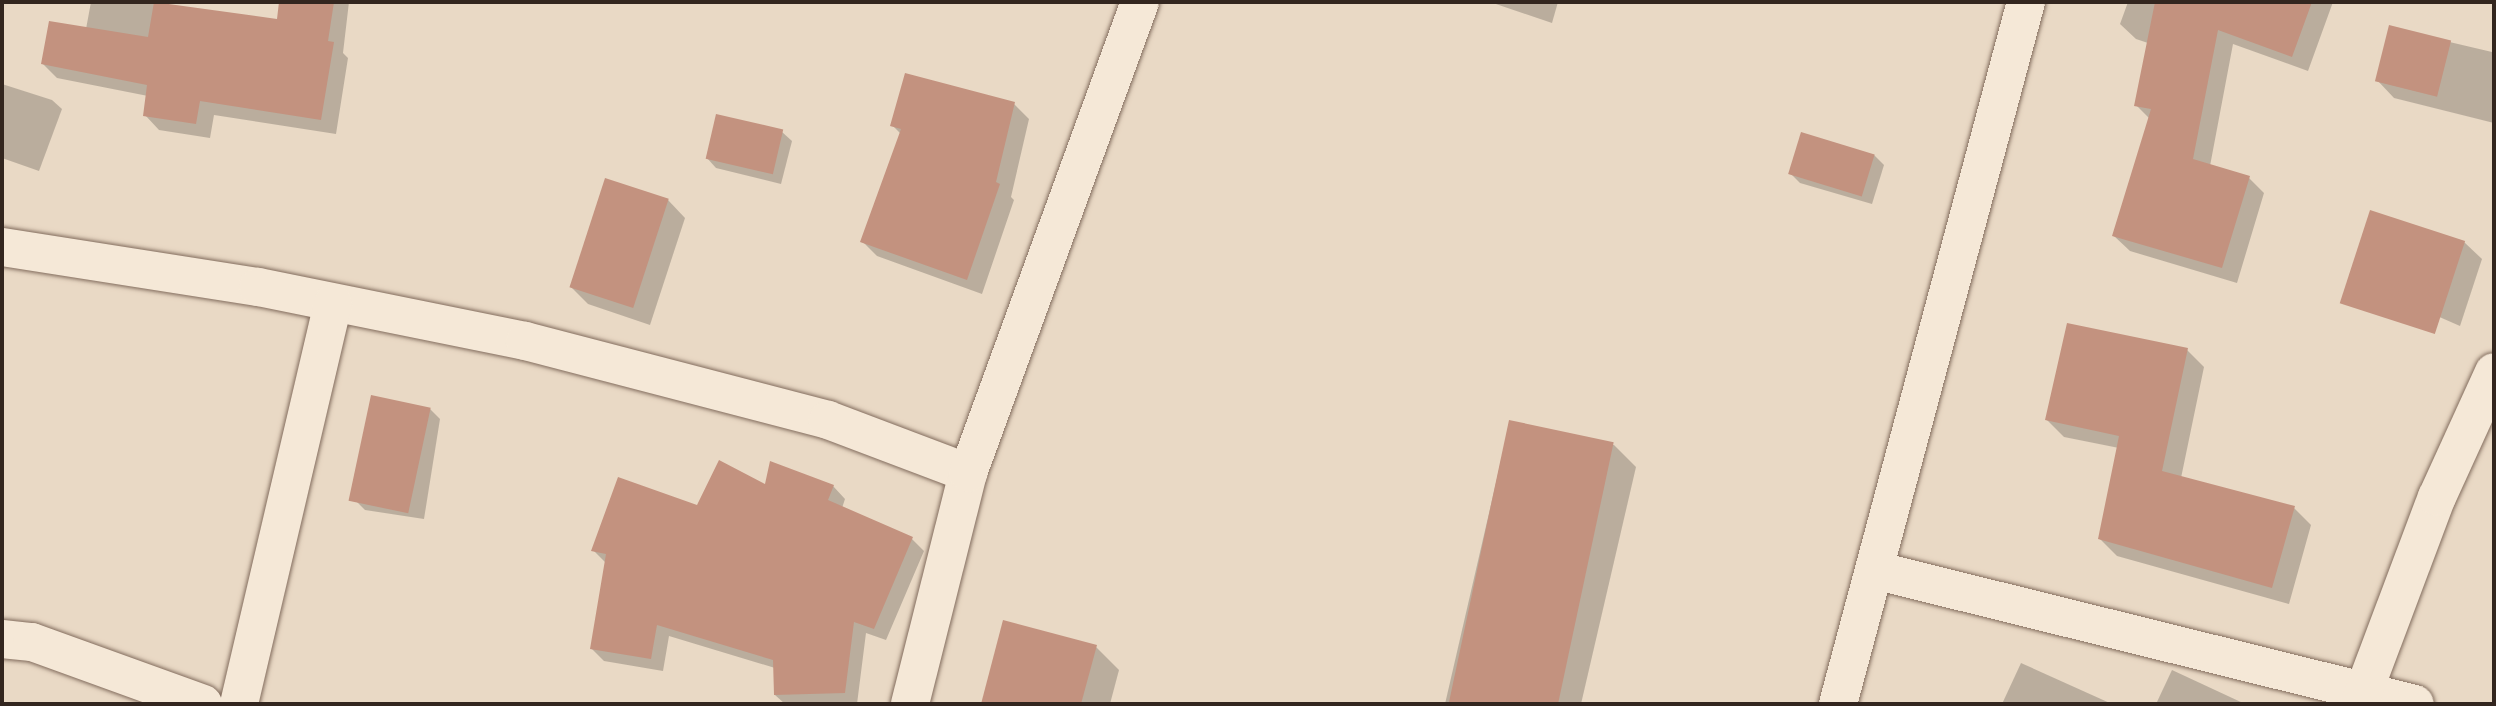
<!DOCTYPE html>
<style>
body{margin:0}
#map{position:relative;width:2496px;height:706px;overflow:hidden;background:#e9d9c5;font-family:"Roboto Serif",serif}
div>[style]{position:absolute}
.shadow>*{inset:0;background:#0003}
.building>*{inset:0;background:#c3927f;transform-origin:0 0}
.roads{filter:drop-shadow(0 0 2px #826c5d) drop-shadow(0 0 2px #826c5d)}
.street>*{height:38px;margin:-19px;padding:0 19px;transform-origin:19px;border-radius:19px;background:#f5e8d7}
span{translate:-50% -50%;white-space:nowrap;text-align:center;line-height:1.15;-webkit-text-stroke:7px #f1e5d4;paint-order:stroke}
.frame{position:absolute;inset:0;border:4px solid #33261f;pointer-events:none}
</style>
<div id="map">
<div class="shadow">
<i style="clip-path:polygon(91px 2px,148px 2px,278px 21px,281px 2px,349px 2px,343px 53px,348px 58px,336px 134px,214px 115px,210px 138px,159px 130px,145px 115px,148px 96px,57px 78px,43px 64px,86px 29px)"></i>
<i style="clip-path:polygon(1490px 2px,1558px 2px,1552px 23px)"></i>
<i style="clip-path:polygon(2128px 2px,2333px 2px,2308px 71px,2233px 44px,2210px 166px,2249px 178px,2264px 193px,2237px 283px,2130px 251px,2114px 236px,2150px 119px,2136px 105px,2148px 43px,2136px 39px,2120px 24px)"></i>
<i style="clip-path:polygon(2390px 28px,2492px 52px,2494px 45px,2494px 123px,2394px 98px,2377px 80px)"></i>
<i style="clip-path:polygon(2px 84px,52px 100px,62px 109px,39px 171px,2px 158px)"></i>
<i style="clip-path:polygon(1014px 104px,1029px 119px,1011px 197px,1014px 200px,982px 294px,877px 256px,862px 241px,901px 134px,892px 125px)"></i>
<i style="clip-path:polygon(782px 132px,792px 141px,781px 184px,716px 168px,707px 158px)"></i>
<i style="clip-path:polygon(1874px 155px,1884px 165px,1872px 204px,1800px 183px,1790px 173px)"></i>
<i style="clip-path:polygon(668px 200px,685px 218px,650px 325px,588px 304px,570px 286px)"></i>
<i style="clip-path:polygon(2464px 242px,2482px 259px,2460px 326px,2371px 287px)"></i>
<i style="clip-path:polygon(2187px 350px,2204px 367px,2181px 478px,2294px 508px,2311px 525px,2289px 604px,2117px 556px,2100px 539px,2119px 448px,2064px 437px,2047px 420px)"></i>
<i style="clip-path:polygon(430px 409px,440px 419px,424px 519px,365px 510px,355px 500px)"></i>
<i style="clip-path:polygon(1510px 422px,1614px 445px,1636px 467px,1581px 704px,1445px 704px)"></i>
<i style="clip-path:polygon(766px 486px,833px 486px,845px 499px,842px 508px,912px 539px,924px 551px,886px 640px,866px 633px,857px 704px,785px 704px,775px 695px,775px 668px,669px 636px,663px 671px,604px 661px,592px 649px,606px 563px,593px 550px,698px 507px)"></i>
<i style="clip-path:polygon(1004px 622px,1096px 647px,1119px 670px,1110px 704px,982px 704px)"></i>
<i style="clip-path:polygon(2021px 663px,2112px 704px,2002px 704px)"></i>
<i style="clip-path:polygon(2172px 670px,2243px 703px,2244px 704px,2156px 704px)"></i>
</div>
<div class="building">
<i style="clip-path:polygon(154px 2px,277px 19px,279px 2px,334px 2px,328px 41px,334px 42px,321px 120px,200px 101px,196px 124px,143px 116px,147px 85px,41px 64px,49px 21px,148px 37px)"></i>
<i style="clip-path:polygon(2155px 2px,2312px 2px,2292px 57px,2218px 30px,2193px 159px,2250px 176px,2222px 268px,2112px 236px,2151px 109px,2134px 106px)"></i>
<i style="left:2389px;top:25px;width:64px;height:58px;rotate:14deg"></i>
<i style="clip-path:polygon(905px 73px,1015px 102px,996px 182px,1000px 184px,967px 280px,860px 242px,901px 129px,890px 126px)"></i>
<i style="left:716px;top:114px;width:69px;height:46px;rotate:13deg"></i>
<i style="left:1801px;top:132px;width:77px;height:44px;rotate:17deg"></i>
<i style="left:605px;top:178px;width:67px;height:115px;rotate:18deg"></i>
<i style="left:2370px;top:210px;width:100px;height:98px;rotate:18deg"></i>
<i style="clip-path:polygon(2067px 323px,2188px 348px,2162px 471px,2295px 506px,2272px 588px,2098px 539px,2119px 436px,2045px 420px)"></i>
<i style="left:371px;top:395px;width:61px;height:108px;rotate:12deg"></i>
<i style="left:1509px;top:420px;width:107px;height:292px;rotate:12deg"></i>
<i style="clip-path:polygon(719px 460px,765px 484px,770px 461px,834px 485px,828px 500px,913px 537px,874px 629px,854px 622px,845px 693px,774px 695px,773px 660px,657px 625px,651px 659px,590px 649px,606px 554px,591px 551px,618px 477px,697px 505px)"></i>
<i style="clip-path:polygon(1003px 620px,1097px 645px,1081px 704px,981px 704px)"></i>
</div>
<div class="roads">
<div class="street">
<i style="left:2px;top:247px;width:259px;rotate:8.9deg"></i>
<i style="left:258px;top:287px;width:272px;rotate:11.4deg"></i>
<i style="left:525px;top:341px;width:313px;rotate:14.6deg"></i>
<i style="left:828px;top:420px;width:150px;rotate:20.7deg"></i>
<i style="left:1874px;top:570px;width:557px;rotate:13.91deg"></i>
<i style="left:2px;top:639px;width:30px;rotate:6deg"></i>
<i style="left:32px;top:642px;width:182px;rotate:19.9deg"></i>
<i style="left:239px;top:704px;width:412px;rotate:-76.8deg"></i>
<i style="left:910px;top:704px;width:238px;rotate:-75.9deg"></i>
<i style="left:968px;top:473px;width:501px;rotate:-69.94deg"></i>
<i style="left:1838px;top:704px;width:727px;rotate:-75.01deg"></i>
<i style="left:2359px;top:704px;width:221px;rotate:-69.4deg"></i>
<i style="left:2437px;top:497px;width:137px;rotate:-65.5deg"></i>
</div>
</div>
<div class="frame"></div>
</div>
